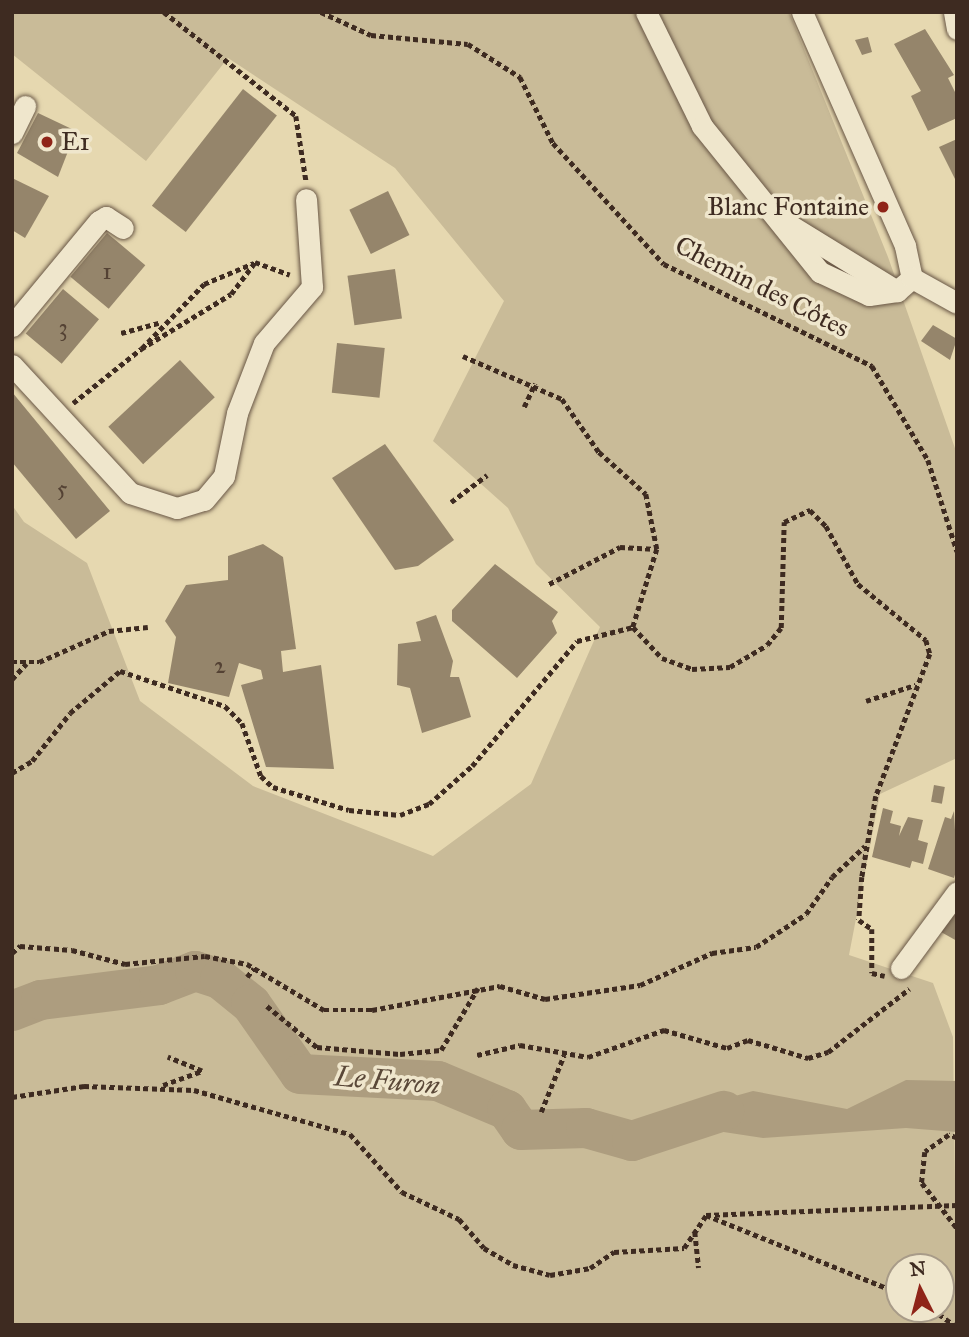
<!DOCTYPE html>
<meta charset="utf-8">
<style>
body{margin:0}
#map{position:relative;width:969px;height:1337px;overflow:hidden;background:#e6d8b0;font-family:"IM FELL Great Primer",serif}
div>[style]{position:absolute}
.green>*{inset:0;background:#c9bb98}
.water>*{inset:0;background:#ad9d7f}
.river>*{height:40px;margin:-20px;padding:0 20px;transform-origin:20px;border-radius:20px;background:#ad9d7f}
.building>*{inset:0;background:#95856b;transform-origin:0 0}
.path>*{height:4.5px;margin-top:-2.25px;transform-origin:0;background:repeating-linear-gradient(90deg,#3e2b21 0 5px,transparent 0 8.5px)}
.roads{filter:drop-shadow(0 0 2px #685645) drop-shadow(0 0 2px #685645)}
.minor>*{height:21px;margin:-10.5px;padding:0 10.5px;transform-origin:10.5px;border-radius:10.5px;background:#efe6cc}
.dots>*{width:19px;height:19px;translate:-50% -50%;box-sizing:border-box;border:4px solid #efe6cc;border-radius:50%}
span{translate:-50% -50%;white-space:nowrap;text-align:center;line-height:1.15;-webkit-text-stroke:7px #efe6cc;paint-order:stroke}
.number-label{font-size:23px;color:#544234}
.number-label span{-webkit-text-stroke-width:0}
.poi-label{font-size:26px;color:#3e2b21}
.left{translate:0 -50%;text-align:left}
.right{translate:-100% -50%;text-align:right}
.street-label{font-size:26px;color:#3e2b21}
.water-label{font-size:28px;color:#5a4838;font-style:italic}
.frame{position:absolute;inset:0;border:14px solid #3e2b21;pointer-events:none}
.north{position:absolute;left:885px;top:1253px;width:70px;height:70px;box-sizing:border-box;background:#efe6cc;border:2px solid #a89b88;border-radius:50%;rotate:354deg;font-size:19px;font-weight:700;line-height:28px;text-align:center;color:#3e2b21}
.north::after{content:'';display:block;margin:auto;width:24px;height:32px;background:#8f2418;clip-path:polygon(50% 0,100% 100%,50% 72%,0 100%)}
</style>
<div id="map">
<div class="green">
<i style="clip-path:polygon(evenodd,12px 12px,789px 12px,888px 257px,957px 454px,957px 758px,880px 794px,849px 955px,933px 983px,953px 1037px,957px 1325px,12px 1325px,12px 505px,24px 522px,87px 563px,140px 701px,253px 786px,433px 856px,531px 784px,600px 627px,536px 564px,508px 508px,433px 441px,504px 301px,395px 168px,228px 58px,146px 161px,12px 54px,12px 12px,899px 1267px,941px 1267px,941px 1309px,899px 1309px,899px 1267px)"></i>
</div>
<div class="water">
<i style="clip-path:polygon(906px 1080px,957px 1081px,957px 1132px,906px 1128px,763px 1138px,671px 1124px,710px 1103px,753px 1091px,847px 1109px)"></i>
</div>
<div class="river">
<i style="left:12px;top:1011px;width:31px;rotate:-21deg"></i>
<i style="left:41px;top:1000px;width:119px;rotate:-7.2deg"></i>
<i style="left:159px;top:985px;width:39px;rotate:-21deg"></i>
<i style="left:195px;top:971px;width:26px;rotate:18deg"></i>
<i style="left:220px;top:979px;width:40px;rotate:39deg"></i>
<i style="left:251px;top:1004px;width:85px;rotate:55deg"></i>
<i style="left:300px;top:1074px;width:138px;rotate:2.9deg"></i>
<i style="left:438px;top:1081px;width:75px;rotate:22.8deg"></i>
<i style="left:507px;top:1110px;width:24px;rotate:55deg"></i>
<i style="left:521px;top:1130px;width:65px;rotate:-1.8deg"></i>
<i style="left:586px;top:1128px;width:48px;rotate:15.8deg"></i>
<i style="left:632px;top:1141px;width:97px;rotate:-18.1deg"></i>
</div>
<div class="building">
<i style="clip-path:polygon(925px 29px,954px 75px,948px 78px,957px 96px,957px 118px,928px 131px,911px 96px,921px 91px,894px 44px)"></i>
<i style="clip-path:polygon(868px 37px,872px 52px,862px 55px,855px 40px)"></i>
<i style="left:243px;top:89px;width:43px;height:148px;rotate:38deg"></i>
<i style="clip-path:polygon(38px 113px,76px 131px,58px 177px,17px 153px)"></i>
<i style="clip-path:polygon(957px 139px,957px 183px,939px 147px)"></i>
<i style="clip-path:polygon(12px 178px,49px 196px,25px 238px,12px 230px)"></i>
<i style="left:388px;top:191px;width:49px;height:43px;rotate:64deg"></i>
<i style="left:107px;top:233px;width:50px;height:57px;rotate:40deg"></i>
<i style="left:395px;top:269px;width:50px;height:48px;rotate:82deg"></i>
<i style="left:63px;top:289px;width:47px;height:58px;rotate:40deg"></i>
<i style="clip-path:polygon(933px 325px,957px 339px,950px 360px,921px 341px)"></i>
<i style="left:337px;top:343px;width:48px;height:50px;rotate:6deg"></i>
<i style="left:180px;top:360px;width:51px;height:98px;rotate:47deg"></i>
<i style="clip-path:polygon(12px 392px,110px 511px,76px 539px,12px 462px)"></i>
<i style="clip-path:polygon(385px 444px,454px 540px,418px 566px,395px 570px,332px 478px)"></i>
<i style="clip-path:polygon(263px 544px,283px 557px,296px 649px,281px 651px,283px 672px,321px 665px,334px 769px,266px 767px,241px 685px,263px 679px,261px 670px,239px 663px,229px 697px,168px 683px,176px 637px,165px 621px,186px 585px,228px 580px,228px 556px)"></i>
<i style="clip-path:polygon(495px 564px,558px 612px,552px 621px,557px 633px,517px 678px,452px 621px,452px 610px)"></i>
<i style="clip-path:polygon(436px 615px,453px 661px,450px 677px,459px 677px,471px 717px,422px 733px,410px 688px,397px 685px,398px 644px,421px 641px,416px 622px)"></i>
<i style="left:934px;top:785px;width:11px;height:17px;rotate:10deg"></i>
<i style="clip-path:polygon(883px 808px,893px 811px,890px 823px,901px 826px,899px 836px,908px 817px,923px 820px,918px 840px,928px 843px,923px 864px,912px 861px,910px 868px,872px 857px)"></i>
<i style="clip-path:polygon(954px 811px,957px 868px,954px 878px,928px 869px,945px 817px,951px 819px)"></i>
<i style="clip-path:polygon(957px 901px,957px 941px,941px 932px)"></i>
</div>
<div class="path">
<i style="left:164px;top:12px;width:168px;rotate:38.2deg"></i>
<i style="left:296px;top:116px;width:65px;rotate:81.1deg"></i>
<i style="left:321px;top:12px;width:55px;rotate:24.7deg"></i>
<i style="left:371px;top:35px;width:97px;rotate:5.3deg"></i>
<i style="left:468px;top:44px;width:62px;rotate:32.4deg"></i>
<i style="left:520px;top:77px;width:74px;rotate:63.4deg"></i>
<i style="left:553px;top:143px;width:164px;rotate:47.5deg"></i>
<i style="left:664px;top:264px;width:232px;rotate:26.1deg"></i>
<i style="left:872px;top:366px;width:109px;rotate:59.2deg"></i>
<i style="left:928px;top:460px;width:96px;rotate:72.3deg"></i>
<i style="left:121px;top:333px;width:39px;rotate:-15deg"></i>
<i style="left:142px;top:348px;width:89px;rotate:-45.9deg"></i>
<i style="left:204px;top:284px;width:54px;rotate:-22.8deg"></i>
<i style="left:463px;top:356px;width:108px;rotate:23.5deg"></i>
<i style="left:562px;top:399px;width:65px;rotate:55.1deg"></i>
<i style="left:599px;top:452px;width:63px;rotate:41.8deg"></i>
<i style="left:646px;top:494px;width:56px;rotate:78.7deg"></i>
<i style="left:657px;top:549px;width:82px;rotate:107.1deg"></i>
<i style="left:73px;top:403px;width:87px;rotate:-38.5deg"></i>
<i style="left:141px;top:349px;width:105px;rotate:-31.4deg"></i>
<i style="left:231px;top:294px;width:40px;rotate:-53deg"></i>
<i style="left:255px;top:262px;width:37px;rotate:20deg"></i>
<i style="left:524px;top:407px;width:26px;rotate:-65deg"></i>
<i style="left:451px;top:502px;width:45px;rotate:-36.9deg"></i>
<i style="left:549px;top:584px;width:80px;rotate:-27.5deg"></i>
<i style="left:620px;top:547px;width:37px;rotate:3deg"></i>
<i style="left:12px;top:662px;width:27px"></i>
<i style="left:39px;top:662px;width:77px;rotate:-23.9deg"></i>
<i style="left:109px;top:631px;width:39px;rotate:-6deg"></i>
<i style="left:12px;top:679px;width:21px;rotate:-47deg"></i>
<i style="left:866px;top:701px;width:52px;rotate:-18.1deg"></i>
<i style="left:12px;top:773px;width:23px;rotate:-31deg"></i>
<i style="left:32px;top:761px;width:61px;rotate:-51.6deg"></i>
<i style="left:70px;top:713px;width:65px;rotate:-40deg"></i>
<i style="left:120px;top:671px;width:111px;rotate:18.4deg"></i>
<i style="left:225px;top:706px;width:24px;rotate:45deg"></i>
<i style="left:242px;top:723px;width:56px;rotate:70.3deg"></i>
<i style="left:261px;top:776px;width:16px;rotate:43deg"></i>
<i style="left:273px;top:787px;width:79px;rotate:16.8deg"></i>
<i style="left:349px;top:810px;width:51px;rotate:5.6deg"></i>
<i style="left:400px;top:815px;width:31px;rotate:-21deg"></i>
<i style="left:429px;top:804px;width:57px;rotate:-41.5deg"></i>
<i style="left:472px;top:766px;width:163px;rotate:-50deg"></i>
<i style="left:577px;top:641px;width:58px;rotate:-14deg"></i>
<i style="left:633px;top:627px;width:42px;rotate:46.9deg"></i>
<i style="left:662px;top:658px;width:32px;rotate:20deg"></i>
<i style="left:692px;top:669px;width:38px;rotate:-3deg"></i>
<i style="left:730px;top:667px;width:43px;rotate:-30.7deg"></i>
<i style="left:767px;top:645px;width:22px;rotate:-51deg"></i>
<i style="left:781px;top:628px;width:106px;rotate:-88.4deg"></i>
<i style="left:784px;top:522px;width:29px;rotate:-25deg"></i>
<i style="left:810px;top:510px;width:23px;rotate:45deg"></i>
<i style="left:826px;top:526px;width:66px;rotate:61.1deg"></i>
<i style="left:858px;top:584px;width:88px;rotate:39.5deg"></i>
<i style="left:926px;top:640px;width:15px;rotate:74deg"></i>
<i style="left:930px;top:654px;width:152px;rotate:110.8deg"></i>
<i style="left:876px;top:796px;width:82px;rotate:99.8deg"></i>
<i style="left:862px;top:877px;width:43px;rotate:94deg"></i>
<i style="left:859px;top:920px;width:16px;rotate:35deg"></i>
<i style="left:872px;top:929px;width:44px;rotate:90deg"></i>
<i style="left:872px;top:973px;width:13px;rotate:13deg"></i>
<i style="left:12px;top:953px;width:11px;rotate:-41deg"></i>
<i style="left:20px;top:946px;width:52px;rotate:4.4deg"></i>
<i style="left:72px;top:950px;width:55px;rotate:14.8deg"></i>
<i style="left:125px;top:964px;width:80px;rotate:-5.7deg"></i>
<i style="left:205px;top:956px;width:43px;rotate:10.8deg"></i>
<i style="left:247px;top:964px;width:90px;rotate:30.9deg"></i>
<i style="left:324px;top:1010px;width:48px"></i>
<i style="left:372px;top:1010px;width:130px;rotate:-10.6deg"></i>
<i style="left:500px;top:986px;width:47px;rotate:16.1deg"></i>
<i style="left:545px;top:999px;width:96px;rotate:-8.4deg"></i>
<i style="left:640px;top:985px;width:79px;rotate:-24deg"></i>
<i style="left:712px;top:953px;width:44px;rotate:-7.8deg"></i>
<i style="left:756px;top:947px;width:60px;rotate:-33.4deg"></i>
<i style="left:806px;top:914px;width:45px;rotate:-54.9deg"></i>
<i style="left:832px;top:877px;width:45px;rotate:-43.2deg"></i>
<i style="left:247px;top:977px;width:11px;rotate:-52deg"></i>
<i style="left:267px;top:1006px;width:65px;rotate:39.4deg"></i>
<i style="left:317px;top:1047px;width:83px;rotate:4.8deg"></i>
<i style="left:400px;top:1054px;width:41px;rotate:-5.6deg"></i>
<i style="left:441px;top:1050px;width:72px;rotate:-59.2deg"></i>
<i style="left:477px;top:1055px;width:44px;rotate:-13.1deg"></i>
<i style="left:520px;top:1045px;width:69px;rotate:10deg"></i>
<i style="left:588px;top:1057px;width:81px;rotate:-19.6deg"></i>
<i style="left:664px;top:1030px;width:66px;rotate:15.9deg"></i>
<i style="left:727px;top:1048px;width:22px;rotate:-21deg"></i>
<i style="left:748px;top:1040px;width:63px;rotate:16.7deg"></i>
<i style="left:808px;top:1058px;width:21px;rotate:-17deg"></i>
<i style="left:828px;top:1052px;width:103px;rotate:-37.9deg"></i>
<i style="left:163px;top:1085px;width:41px;rotate:-19.7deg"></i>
<i style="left:202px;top:1071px;width:37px;rotate:-158deg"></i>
<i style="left:12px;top:1097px;width:73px;rotate:-8.7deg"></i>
<i style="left:84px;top:1086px;width:110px;rotate:2.1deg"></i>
<i style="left:194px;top:1090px;width:162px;rotate:15.8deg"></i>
<i style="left:350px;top:1134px;width:78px;rotate:48.1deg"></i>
<i style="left:402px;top:1192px;width:63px;rotate:25.3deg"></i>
<i style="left:459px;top:1219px;width:38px;rotate:49deg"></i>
<i style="left:484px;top:1248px;width:34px;rotate:30deg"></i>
<i style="left:513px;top:1265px;width:38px;rotate:15deg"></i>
<i style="left:550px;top:1275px;width:41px;rotate:-9.9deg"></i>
<i style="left:590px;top:1268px;width:29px;rotate:-34deg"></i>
<i style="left:614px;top:1252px;width:70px;rotate:-3.3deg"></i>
<i style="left:684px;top:1248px;width:40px;rotate:-56deg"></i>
<i style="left:706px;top:1215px;width:251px;rotate:-2.3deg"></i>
<i style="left:541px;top:1112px;width:61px;rotate:-68deg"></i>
<i style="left:957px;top:1138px;width:9px;rotate:-159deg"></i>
<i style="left:949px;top:1135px;width:29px;rotate:145deg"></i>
<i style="left:925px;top:1152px;width:31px;rotate:96deg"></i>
<i style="left:922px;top:1183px;width:57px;rotate:52.1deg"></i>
<i style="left:706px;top:1215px;width:208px;rotate:22deg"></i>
<i style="left:695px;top:1232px;width:36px;rotate:84deg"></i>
<i style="left:932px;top:1309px;width:27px;rotate:36deg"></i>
</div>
<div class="roads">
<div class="minor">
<i style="left:646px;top:12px;width:127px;rotate:63.8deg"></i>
<i style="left:702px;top:126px;width:188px;rotate:51.1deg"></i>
<i style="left:820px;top:272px;width:54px;rotate:25.1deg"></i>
<i style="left:869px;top:295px;width:28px;rotate:-8deg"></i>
<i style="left:897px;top:291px;width:20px;rotate:-41deg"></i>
<i style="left:802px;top:12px;width:256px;rotate:66.2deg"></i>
<i style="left:905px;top:246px;width:33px;rotate:78deg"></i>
<i style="left:954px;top:12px;width:17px;rotate:80deg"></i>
<i style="left:12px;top:133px;width:30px;rotate:-64deg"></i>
<i style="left:783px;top:221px;width:134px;rotate:31.6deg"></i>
<i style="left:912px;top:278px;width:51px;rotate:29.1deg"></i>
<i style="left:12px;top:326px;width:136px;rotate:-50.4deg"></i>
<i style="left:99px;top:221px;width:8px;rotate:-30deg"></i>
<i style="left:106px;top:217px;width:20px;rotate:33deg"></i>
<i style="left:12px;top:365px;width:174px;rotate:47.3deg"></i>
<i style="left:130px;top:493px;width:49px;rotate:17.7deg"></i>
<i style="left:177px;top:508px;width:28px;rotate:-17deg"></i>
<i style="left:204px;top:500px;width:31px;rotate:-50deg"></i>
<i style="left:224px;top:476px;width:64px;rotate:-78.3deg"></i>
<i style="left:237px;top:413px;width:75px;rotate:-68.9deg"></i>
<i style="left:264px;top:343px;width:74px;rotate:-49.4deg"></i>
<i style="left:312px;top:287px;width:88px;rotate:-93.9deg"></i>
<i style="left:901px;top:968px;width:94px;rotate:-53.6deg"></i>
</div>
</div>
<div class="dots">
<i style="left:47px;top:142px;background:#8f2418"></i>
<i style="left:883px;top:207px;background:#8f2418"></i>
</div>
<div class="number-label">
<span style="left:107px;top:271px">1</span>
<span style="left:63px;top:327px">3</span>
<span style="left:62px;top:488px">5</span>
<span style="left:220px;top:665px">2</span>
</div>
<div class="poi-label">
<span class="left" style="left:61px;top:142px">E1</span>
<span class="right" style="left:869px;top:207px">Blanc Fontaine</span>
</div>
<div class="street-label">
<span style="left:762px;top:287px;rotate:27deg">Chemin des Côtes</span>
</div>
<div class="water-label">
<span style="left:387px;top:1081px;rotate:5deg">Le Furon</span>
</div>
<div class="frame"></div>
<div class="north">N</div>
</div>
